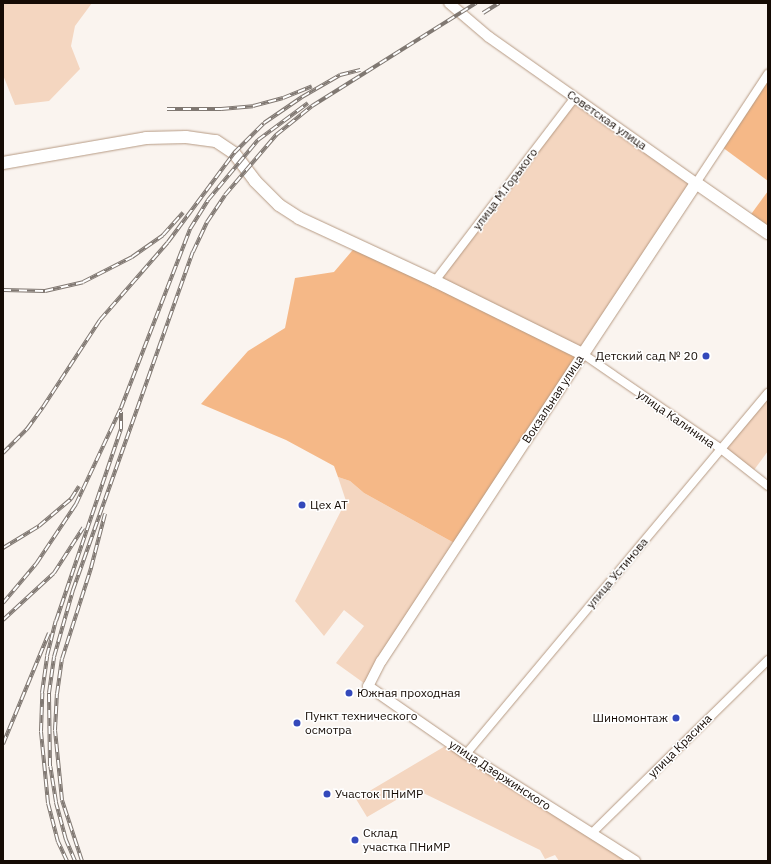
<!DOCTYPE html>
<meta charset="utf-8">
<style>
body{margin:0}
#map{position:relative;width:771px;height:864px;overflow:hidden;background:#faf4ef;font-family:"IBM Plex Sans",sans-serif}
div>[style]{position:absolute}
.green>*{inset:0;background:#f4d6c0}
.forest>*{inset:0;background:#f5b887}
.roads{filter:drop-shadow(0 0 1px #b69a83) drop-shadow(0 0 1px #b69a83)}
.minor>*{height:8px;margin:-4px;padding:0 4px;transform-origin:4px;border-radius:4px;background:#fff}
.tertiary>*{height:10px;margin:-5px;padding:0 5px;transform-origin:5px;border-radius:5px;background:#fff}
.secondary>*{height:12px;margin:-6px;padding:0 6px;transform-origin:6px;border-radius:6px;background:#fff}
.rail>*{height:4px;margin-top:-2px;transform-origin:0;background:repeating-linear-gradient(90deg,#fff 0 8px,#807872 0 16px);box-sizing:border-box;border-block:1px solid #807872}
.dots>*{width:11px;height:11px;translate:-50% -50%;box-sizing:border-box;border:2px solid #fff;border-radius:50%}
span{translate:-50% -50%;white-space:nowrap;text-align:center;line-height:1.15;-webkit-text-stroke:3px #fff;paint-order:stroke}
.street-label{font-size:12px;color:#150b04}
.poi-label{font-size:12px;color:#150b04}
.right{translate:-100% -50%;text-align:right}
.left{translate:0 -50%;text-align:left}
.frame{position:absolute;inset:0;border:4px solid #150b04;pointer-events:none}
</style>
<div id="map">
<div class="green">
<i style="clip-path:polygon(3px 3px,92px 3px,75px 26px,71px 46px,80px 69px,49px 101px,15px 105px,3px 75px)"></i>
<i style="clip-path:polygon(575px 97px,696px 183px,583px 354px,435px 281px)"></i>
<i style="clip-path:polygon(768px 397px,768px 451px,754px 470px,726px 448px)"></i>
<i style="clip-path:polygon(338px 477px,350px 481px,364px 493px,456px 544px,368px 686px,336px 663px,364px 626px,344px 610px,324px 636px,295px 601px,346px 501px)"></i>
<i style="clip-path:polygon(447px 745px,626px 861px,559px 861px,555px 855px,545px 859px,540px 850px,415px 789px,367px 817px,356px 799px)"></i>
</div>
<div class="forest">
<i style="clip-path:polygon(768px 74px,768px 181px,722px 147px)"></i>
<i style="clip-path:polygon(768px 191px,768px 231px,749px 217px)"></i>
<i style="clip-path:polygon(357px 245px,583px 354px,456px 544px,364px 493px,350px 481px,338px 477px,334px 466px,286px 440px,201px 404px,248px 351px,285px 328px,295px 278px,334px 272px)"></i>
</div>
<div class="roads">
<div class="minor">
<i style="left:696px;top:183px;width:131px;rotate:-56.6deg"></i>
<i style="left:435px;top:281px;width:231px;rotate:-52.7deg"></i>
<i style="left:583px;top:354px;width:168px;rotate:34.5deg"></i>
<i style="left:721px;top:449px;width:60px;rotate:38.2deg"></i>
<i style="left:466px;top:754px;width:471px;rotate:-50.1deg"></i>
<i style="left:592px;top:833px;width:247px;rotate:-44.5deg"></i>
</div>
<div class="tertiary">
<i style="left:449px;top:3px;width:52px;rotate:40.4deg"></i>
<i style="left:489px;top:37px;width:253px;rotate:35.2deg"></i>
<i style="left:583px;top:354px;width:367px;rotate:123.3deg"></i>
<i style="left:381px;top:661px;width:28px;rotate:117deg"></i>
<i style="left:368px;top:686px;width:119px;rotate:34.8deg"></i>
<i style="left:466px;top:754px;width:200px;rotate:32.3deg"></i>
</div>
<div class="secondary">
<i style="left:3px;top:163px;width:145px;rotate:-9.9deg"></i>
<i style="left:146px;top:138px;width:40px;rotate:-1.4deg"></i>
<i style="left:186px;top:137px;width:30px;rotate:8deg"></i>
<i style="left:216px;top:141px;width:22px;rotate:34deg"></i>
<i style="left:234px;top:153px;width:35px;rotate:53deg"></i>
<i style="left:255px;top:181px;width:34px;rotate:45deg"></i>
<i style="left:279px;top:205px;width:24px;rotate:33deg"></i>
<i style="left:299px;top:218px;width:150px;rotate:24.9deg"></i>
<i style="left:435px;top:281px;width:165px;rotate:26.3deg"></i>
<i style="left:583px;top:354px;width:205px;rotate:-56.5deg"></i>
<i style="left:696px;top:183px;width:88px;rotate:34.8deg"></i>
</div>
</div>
<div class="rail">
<i style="left:483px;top:13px;width:19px;rotate:-32deg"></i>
<i style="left:167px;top:109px;width:54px"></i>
<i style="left:221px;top:109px;width:32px;rotate:-5deg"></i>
<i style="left:253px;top:106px;width:31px;rotate:-15deg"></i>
<i style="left:283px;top:98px;width:31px;rotate:-22deg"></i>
<i style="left:3px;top:290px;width:42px;rotate:1.4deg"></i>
<i style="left:45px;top:291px;width:39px;rotate:-13deg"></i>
<i style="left:83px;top:282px;width:55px;rotate:-27deg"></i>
<i style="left:132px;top:257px;width:38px;rotate:-35deg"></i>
<i style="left:163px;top:235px;width:30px;rotate:-48deg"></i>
<i style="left:3px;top:453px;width:34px;rotate:-45deg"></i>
<i style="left:27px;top:429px;width:27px;rotate:-54deg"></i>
<i style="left:43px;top:407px;width:104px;rotate:-56.8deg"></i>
<i style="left:100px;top:320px;width:103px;rotate:-48.9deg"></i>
<i style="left:168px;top:242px;width:111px;rotate:-53.4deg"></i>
<i style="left:234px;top:153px;width:42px;rotate:-45deg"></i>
<i style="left:264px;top:123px;width:46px;rotate:-34.4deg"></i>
<i style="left:302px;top:97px;width:44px;rotate:-30.1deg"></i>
<i style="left:340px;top:75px;width:21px;rotate:-14deg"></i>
<i style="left:3px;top:548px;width:42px;rotate:-31.4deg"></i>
<i style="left:39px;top:526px;width:42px;rotate:-40.2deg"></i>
<i style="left:71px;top:499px;width:15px;rotate:-58deg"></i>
<i style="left:3px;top:603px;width:51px;rotate:-49.8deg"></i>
<i style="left:36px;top:564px;width:72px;rotate:-56.3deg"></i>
<i style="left:76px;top:504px;width:106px;rotate:-64.9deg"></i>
<i style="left:121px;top:408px;width:192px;rotate:-68.9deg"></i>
<i style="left:190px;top:229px;width:34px;rotate:-58deg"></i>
<i style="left:208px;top:200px;width:78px;rotate:-50.2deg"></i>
<i style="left:258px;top:140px;width:62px;rotate:-36.5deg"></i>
<i style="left:3px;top:620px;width:69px;rotate:-42.7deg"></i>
<i style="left:54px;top:573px;width:54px;rotate:-57.2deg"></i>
<i style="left:3px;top:744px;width:120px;rotate:-67.5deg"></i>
<i style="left:67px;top:861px;width:21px;rotate:-115deg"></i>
<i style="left:58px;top:842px;width:40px;rotate:-104.4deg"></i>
<i style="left:48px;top:803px;width:72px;rotate:-95.6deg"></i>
<i style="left:41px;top:731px;width:38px;rotate:-88deg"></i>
<i style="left:42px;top:693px;width:37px;rotate:-82deg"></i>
<i style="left:47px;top:656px;width:36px;rotate:-76deg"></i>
<i style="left:56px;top:621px;width:203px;rotate:-71.3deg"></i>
<i style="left:121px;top:429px;width:17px;rotate:-90deg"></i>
<i style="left:75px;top:861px;width:23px;rotate:-113deg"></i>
<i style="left:66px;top:840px;width:39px;rotate:-105deg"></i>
<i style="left:56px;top:802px;width:36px;rotate:-99deg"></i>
<i style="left:50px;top:766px;width:73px;rotate:-90.8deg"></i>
<i style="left:49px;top:693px;width:36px;rotate:-82deg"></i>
<i style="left:54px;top:657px;width:70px;rotate:-74.2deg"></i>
<i style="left:73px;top:590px;width:359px;rotate:-70.5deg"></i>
<i style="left:193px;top:252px;width:33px;rotate:-65deg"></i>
<i style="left:207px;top:222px;width:32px;rotate:-56deg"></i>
<i style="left:225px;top:195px;width:79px;rotate:-49.6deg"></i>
<i style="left:276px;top:135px;width:46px;rotate:-38.9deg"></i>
<i style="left:312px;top:106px;width:194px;rotate:-32.1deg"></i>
<i style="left:82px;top:861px;width:64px;rotate:-108.2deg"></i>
<i style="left:62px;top:800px;width:70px;rotate:-95.7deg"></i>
<i style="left:55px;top:730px;width:36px;rotate:-87deg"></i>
<i style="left:57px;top:694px;width:35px;rotate:-82deg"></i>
<i style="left:62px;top:659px;width:96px;rotate:-72.3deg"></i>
<i style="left:91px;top:568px;width:56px;rotate:-75.5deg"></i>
</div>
<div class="dots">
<i style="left:706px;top:356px;background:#3449bb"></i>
<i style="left:302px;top:505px;background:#3449bb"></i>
<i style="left:349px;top:693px;background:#3449bb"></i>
<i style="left:676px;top:718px;background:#3449bb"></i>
<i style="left:297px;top:723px;background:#3449bb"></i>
<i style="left:327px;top:794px;background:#3449bb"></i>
<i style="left:355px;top:840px;background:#3449bb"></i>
</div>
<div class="street-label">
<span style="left:607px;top:120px;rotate:35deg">Советская улица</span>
<span style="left:505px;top:189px;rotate:-53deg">улица М.Горького</span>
<span style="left:553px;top:399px;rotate:-57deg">Вокзальная улица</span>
<span style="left:676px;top:419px;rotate:35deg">улица Калинина</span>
<span style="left:617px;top:573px;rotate:-50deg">улица Устинова</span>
<span style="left:680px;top:746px;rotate:-45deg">улица Красина</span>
<span style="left:500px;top:775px;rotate:33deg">улица Дзержинского</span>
</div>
<div class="poi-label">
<span class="right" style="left:698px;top:356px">Детский сад № 20</span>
<span class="left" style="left:310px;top:505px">Цех АТ</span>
<span class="left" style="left:357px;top:693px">Южная проходная</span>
<span class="left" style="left:305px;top:723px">Пункт технического<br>осмотра</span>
<span class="right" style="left:668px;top:718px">Шиномонтаж</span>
<span class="left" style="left:335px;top:794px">Участок ПНиМР</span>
<span class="left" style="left:363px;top:840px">Склад<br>участка ПНиМР</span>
</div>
<div class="frame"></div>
</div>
